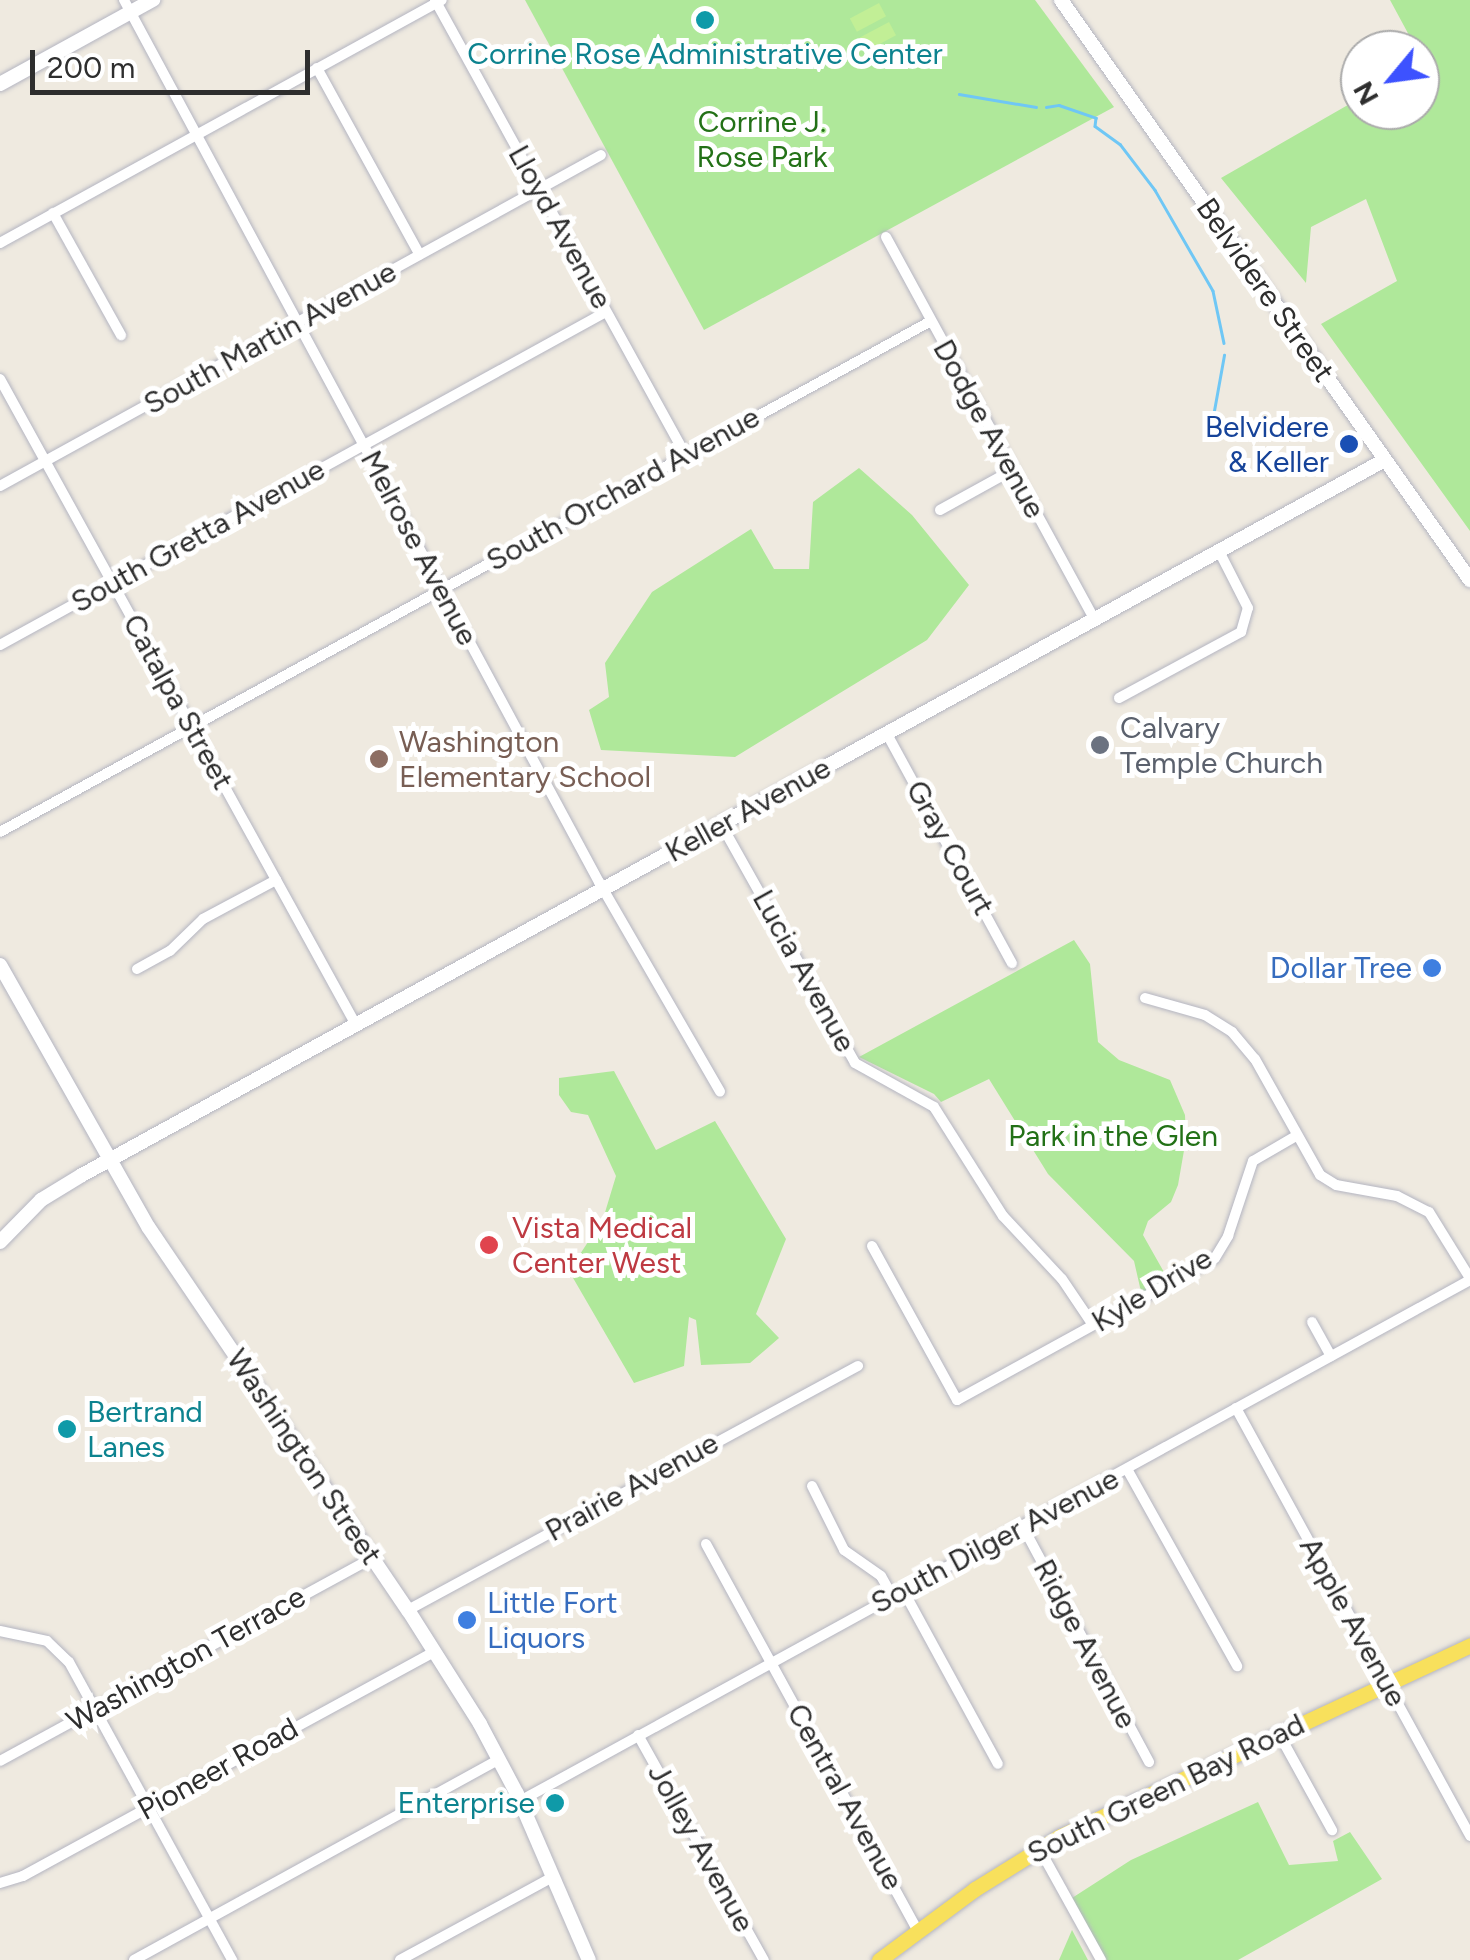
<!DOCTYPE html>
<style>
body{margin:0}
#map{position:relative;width:1470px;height:1960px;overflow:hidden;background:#efeae0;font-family:Figtree,sans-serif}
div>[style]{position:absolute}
.green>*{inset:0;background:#afe89a}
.pitch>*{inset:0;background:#c2ef96;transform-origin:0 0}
.stream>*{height:2.5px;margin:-1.25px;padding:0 1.25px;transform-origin:1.25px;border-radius:1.25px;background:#6fc7f5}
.roads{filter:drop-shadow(0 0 2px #b4b5c1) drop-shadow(0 0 2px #b4b5c1)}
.street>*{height:10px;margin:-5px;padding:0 5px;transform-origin:5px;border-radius:5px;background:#fff}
.secondary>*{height:14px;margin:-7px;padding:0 7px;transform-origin:7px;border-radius:7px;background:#fff}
.primary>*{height:15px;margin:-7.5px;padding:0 7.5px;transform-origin:7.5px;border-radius:7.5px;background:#f8e05c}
.dots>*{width:28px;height:28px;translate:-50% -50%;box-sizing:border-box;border:5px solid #fff;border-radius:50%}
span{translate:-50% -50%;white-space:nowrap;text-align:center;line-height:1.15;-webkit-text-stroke:10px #fff;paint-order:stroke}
.culture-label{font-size:30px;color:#0d838f}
.left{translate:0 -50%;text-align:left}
.right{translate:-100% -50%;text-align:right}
.park-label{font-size:30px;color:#237117}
.street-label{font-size:30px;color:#2e2e2e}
.transit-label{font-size:30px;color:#164399}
.worship-label{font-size:30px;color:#5b616d}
.education-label{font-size:30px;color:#785e54}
.shop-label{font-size:30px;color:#366cbe}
.health-label{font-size:30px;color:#be3a42}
.north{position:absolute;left:1340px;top:30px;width:100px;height:100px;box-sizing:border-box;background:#fff;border:2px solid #ababab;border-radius:50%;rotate:241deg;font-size:28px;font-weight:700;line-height:40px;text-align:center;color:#2e2e2e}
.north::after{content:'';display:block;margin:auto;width:35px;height:45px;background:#3d52ff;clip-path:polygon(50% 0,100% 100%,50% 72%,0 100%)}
.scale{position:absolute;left:30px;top:50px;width:280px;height:45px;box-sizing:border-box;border:5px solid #2e2e2e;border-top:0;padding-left:12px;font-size:30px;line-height:35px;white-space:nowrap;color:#2e2e2e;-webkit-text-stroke:8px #fff;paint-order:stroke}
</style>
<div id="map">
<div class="green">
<i style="clip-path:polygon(525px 0,1035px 0,1114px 107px,704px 330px)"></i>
<i style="clip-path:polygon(1390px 0,1470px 0,1470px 531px,1321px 324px,1397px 281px,1366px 199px,1311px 227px,1306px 283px,1221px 178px,1360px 98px,1360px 110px,1420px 110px,1423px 61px)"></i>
<i style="clip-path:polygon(859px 468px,912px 515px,969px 585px,927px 640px,735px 757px,601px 750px,589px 710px,609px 697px,605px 663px,652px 592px,751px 529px,774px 569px,809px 569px,813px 502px)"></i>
<i style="clip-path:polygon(1074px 940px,1090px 964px,1098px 1042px,1119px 1060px,1170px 1080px,1185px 1115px,1186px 1139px,1178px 1185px,1171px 1202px,1148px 1221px,1143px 1235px,1169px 1281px,1142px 1296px,1134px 1261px,1048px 1174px,989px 1079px,941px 1102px,934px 1094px,859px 1057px)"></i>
<i style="clip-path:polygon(614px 1071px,656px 1150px,715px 1121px,786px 1239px,756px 1314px,779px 1338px,750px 1363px,701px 1365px,696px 1320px,689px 1317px,684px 1366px,634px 1383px,569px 1271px,603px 1219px,616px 1176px,588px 1115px,571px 1112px,559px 1095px,559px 1078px)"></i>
<i style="clip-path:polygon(1258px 1802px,1289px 1865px,1338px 1861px,1333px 1841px,1350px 1832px,1382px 1879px,1238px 1960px,1106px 1960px,1072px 1898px,1131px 1860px)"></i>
<i style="clip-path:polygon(1072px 1930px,1088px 1960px,1059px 1960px)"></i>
</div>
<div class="pitch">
<i style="left:879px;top:3px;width:15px;height:33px;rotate:62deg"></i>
<i style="left:889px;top:22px;width:15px;height:33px;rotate:62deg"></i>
</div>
<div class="stream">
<i style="left:959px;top:94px;width:78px;rotate:9.6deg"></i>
<i style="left:1046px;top:107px;width:13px;rotate:-9deg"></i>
<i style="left:1059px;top:105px;width:39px;rotate:19deg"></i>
<i style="left:1096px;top:118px;width:8px;rotate:97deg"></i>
<i style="left:1095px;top:126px;width:31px;rotate:36deg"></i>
<i style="left:1120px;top:144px;width:58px;rotate:52.7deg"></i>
<i style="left:1155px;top:190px;width:116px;rotate:60.1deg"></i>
<i style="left:1213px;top:291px;width:53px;rotate:78.1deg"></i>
<i style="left:1210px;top:433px;width:79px;rotate:-79.8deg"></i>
</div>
<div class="roads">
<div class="street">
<i style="left:124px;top:0;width:1002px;rotate:61.7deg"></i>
<i style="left:599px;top:882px;width:242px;rotate:60deg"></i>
<i style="left:435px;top:0;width:518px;rotate:61.16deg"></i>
<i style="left:317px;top:68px;width:213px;rotate:61.2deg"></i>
<i style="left:53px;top:213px;width:140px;rotate:60.9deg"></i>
<i style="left:886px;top:237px;width:436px;rotate:61.4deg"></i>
<i style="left:0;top:243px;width:504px;rotate:-28.8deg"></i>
<i style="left:0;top:379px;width:738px;rotate:61.14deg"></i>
<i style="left:0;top:486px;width:686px;rotate:-28.84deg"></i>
<i style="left:940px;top:510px;width:81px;rotate:-28.8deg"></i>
<i style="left:0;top:645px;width:691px;rotate:-28.79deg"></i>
<i style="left:1119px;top:698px;width:139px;rotate:-28.4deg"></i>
<i style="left:1241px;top:632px;width:25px;rotate:-74deg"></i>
<i style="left:1248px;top:608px;width:64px;rotate:-117deg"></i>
<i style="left:887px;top:734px;width:261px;rotate:61.4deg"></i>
<i style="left:721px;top:824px;width:274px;rotate:60.7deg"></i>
<i style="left:855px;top:1063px;width:90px;rotate:29.1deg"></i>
<i style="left:934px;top:1107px;width:129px;rotate:57.7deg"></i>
<i style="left:1003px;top:1216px;width:86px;rotate:46.9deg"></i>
<i style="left:1062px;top:1279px;width:55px;rotate:56deg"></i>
<i style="left:0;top:832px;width:1062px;rotate:-28.76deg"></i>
<i style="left:137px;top:969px;width:38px;rotate:-29deg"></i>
<i style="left:170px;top:951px;width:46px;rotate:-44.1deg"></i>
<i style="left:203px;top:919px;width:83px;rotate:-28.1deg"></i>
<i style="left:1145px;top:998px;width:62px;rotate:15.8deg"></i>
<i style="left:1205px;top:1015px;width:32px;rotate:32deg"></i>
<i style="left:1232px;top:1032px;width:35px;rotate:50deg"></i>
<i style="left:1255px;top:1059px;width:133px;rotate:60.7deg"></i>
<i style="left:1320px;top:1175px;width:19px;rotate:32deg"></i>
<i style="left:1336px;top:1185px;width:62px;rotate:10.2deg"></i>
<i style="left:1397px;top:1196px;width:36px;rotate:27deg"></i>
<i style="left:1429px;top:1212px;width:78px;rotate:58.2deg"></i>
<i style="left:872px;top:1246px;width:176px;rotate:61.1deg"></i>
<i style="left:1312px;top:1322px;width:39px;rotate:61deg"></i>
<i style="left:957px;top:1400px;width:294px;rotate:-28.8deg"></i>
<i style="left:1215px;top:1258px;width:26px;rotate:-59deg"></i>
<i style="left:1228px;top:1236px;width:79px;rotate:-71.6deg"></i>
<i style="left:1253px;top:1161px;width:50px;rotate:-30.2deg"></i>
<i style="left:1236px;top:1408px;width:488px;rotate:61.3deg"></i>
<i style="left:1127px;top:1469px;width:226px;rotate:60.8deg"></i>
<i style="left:812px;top:1486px;width:72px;rotate:63.4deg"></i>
<i style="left:844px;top:1550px;width:45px;rotate:35.1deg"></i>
<i style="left:881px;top:1576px;width:23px;rotate:61deg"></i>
<i style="left:1022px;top:1525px;width:269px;rotate:61.8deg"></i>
<i style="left:706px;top:1544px;width:441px;rotate:61.3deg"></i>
<i style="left:903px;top:1590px;width:198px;rotate:61.4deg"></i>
<i style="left:408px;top:1610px;width:512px;rotate:-28.47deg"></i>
<i style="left:0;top:1631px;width:48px;rotate:12deg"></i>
<i style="left:47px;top:1641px;width:30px;rotate:44deg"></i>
<i style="left:69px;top:1662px;width:340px;rotate:61.3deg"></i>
<i style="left:1279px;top:1734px;width:110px;rotate:61.1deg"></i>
<i style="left:638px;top:1735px;width:258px;rotate:60.8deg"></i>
<i style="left:0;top:1761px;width:425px;rotate:-28.6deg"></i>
<i style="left:520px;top:1801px;width:1083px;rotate:-28.74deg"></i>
<i style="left:1039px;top:1848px;width:128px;rotate:61deg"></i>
<i style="left:0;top:1883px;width:24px;rotate:-17deg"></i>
<i style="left:23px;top:1876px;width:469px;rotate:-28.6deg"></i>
<i style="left:134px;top:1960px;width:415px;rotate:-28.8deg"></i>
<i style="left:400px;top:1960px;width:174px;rotate:-28.5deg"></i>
</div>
<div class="secondary">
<i style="left:1061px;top:0;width:710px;rotate:54.81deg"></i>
<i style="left:0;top:84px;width:175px;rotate:-28.8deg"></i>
<i style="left:0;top:965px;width:302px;rotate:60.5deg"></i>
<i style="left:149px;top:1228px;width:462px;rotate:55.9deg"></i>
<i style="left:408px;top:1610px;width:135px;rotate:57.7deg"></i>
<i style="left:480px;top:1724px;width:79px;rotate:62.1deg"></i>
<i style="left:517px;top:1794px;width:181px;rotate:66.6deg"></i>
<i style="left:0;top:1242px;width:59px;rotate:-45.7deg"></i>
<i style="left:41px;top:1200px;width:48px;rotate:-31.4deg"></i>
<i style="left:82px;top:1175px;width:1486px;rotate:-28.76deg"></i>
</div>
<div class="primary">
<i style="left:879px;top:1960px;width:119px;rotate:-36.5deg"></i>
<i style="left:975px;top:1889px;width:99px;rotate:-31.8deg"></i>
<i style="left:1059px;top:1837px;width:454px;rotate:-25deg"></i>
</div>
</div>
<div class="dots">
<i style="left:705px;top:20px;background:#0f9aa8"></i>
<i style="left:1349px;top:444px;background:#1a4fb4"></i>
<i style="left:1100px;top:745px;background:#6b7280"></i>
<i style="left:379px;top:759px;background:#8d6e63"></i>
<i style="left:1432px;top:968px;background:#3f7fe0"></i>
<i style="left:489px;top:1245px;background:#e0444e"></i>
<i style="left:67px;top:1429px;background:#0f9aa8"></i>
<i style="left:467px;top:1620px;background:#3f7fe0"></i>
<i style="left:555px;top:1803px;background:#0f9aa8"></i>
</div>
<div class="culture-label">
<span style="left:705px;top:54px">Corrine Rose Administrative Center</span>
<span class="left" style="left:87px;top:1429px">Bertrand<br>Lanes</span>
<span class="right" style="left:535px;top:1803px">Enterprise</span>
</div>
<div class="park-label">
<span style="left:762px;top:139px">Corrine J.<br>Rose Park</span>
<span style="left:1113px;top:1136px">Park in the Glen</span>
</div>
<div class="street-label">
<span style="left:560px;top:227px;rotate:61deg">Lloyd Avenue</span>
<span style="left:1265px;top:290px;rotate:55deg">Belvidere Street</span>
<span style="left:270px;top:338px;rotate:-29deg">South Martin Avenue</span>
<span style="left:989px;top:429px;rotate:61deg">Dodge Avenue</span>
<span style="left:623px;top:489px;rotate:-29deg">South Orchard Avenue</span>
<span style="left:198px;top:536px;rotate:-29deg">South Gretta Avenue</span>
<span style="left:419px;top:548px;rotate:62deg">Melrose Avenue</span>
<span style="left:178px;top:702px;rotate:61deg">Catalpa Street</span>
<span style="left:748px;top:810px;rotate:-29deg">Keller Avenue</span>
<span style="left:950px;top:848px;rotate:61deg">Gray Court</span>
<span style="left:804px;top:971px;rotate:61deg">Lucia Avenue</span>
<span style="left:1152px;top:1290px;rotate:-31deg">Kyle Drive</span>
<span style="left:304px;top:1457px;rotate:56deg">Washington Street</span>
<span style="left:632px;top:1487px;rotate:-29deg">Prairie Avenue</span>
<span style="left:995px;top:1541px;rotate:-28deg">South Dilger Avenue</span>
<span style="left:1353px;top:1622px;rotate:61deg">Apple Avenue</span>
<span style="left:1085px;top:1644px;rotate:62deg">Ridge Avenue</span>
<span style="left:186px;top:1659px;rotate:-29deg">Washington Terrace</span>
<span style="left:218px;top:1769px;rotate:-29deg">Pioneer Road</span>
<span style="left:1166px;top:1789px;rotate:-26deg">South Green Bay Road</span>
<span style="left:845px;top:1797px;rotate:61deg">Central Avenue</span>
<span style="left:701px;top:1848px;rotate:61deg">Jolley Avenue</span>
</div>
<div class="transit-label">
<span class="right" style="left:1329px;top:444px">Belvidere<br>&amp; Keller</span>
</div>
<div class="worship-label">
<span class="left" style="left:1120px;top:745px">Calvary<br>Temple Church</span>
</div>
<div class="education-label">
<span class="left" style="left:399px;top:759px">Washington<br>Elementary School</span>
</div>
<div class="shop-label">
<span class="right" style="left:1412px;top:968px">Dollar Tree</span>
<span class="left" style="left:487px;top:1620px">Little Fort<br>Liquors</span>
</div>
<div class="health-label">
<span class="left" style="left:512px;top:1245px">Vista Medical<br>Center West</span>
</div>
<div class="north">N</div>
<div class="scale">200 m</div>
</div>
